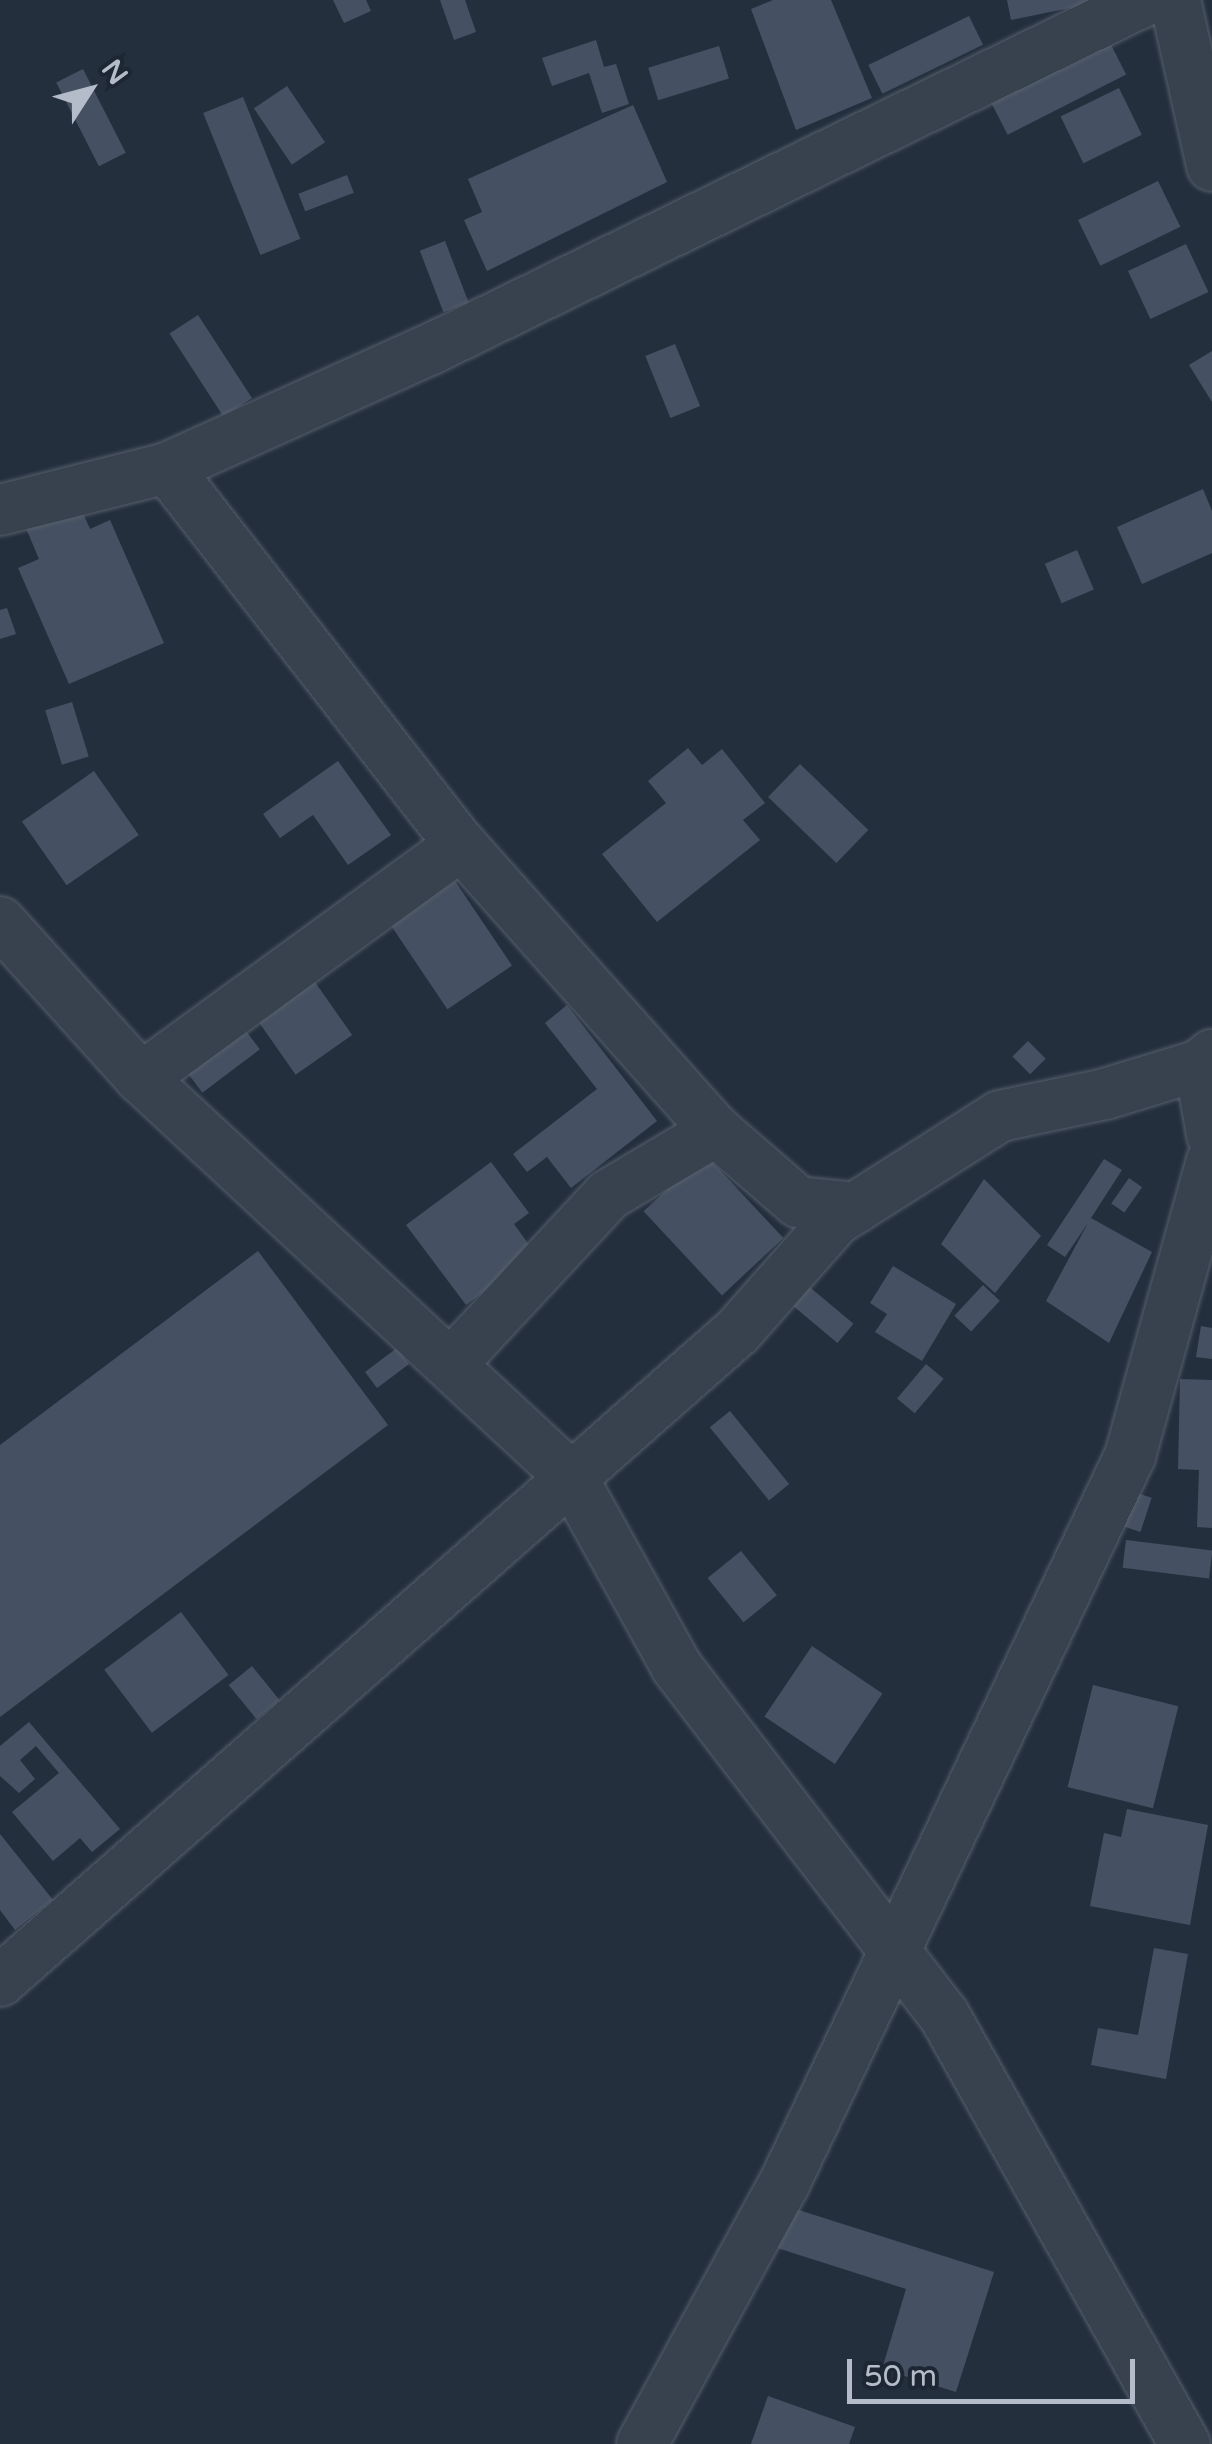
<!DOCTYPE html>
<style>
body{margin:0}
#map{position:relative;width:1212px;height:2444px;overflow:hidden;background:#242f3e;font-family:"Varela Round",sans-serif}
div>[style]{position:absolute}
.building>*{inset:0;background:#455162;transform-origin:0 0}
.roads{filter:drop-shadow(0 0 2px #565f6c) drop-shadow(0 0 2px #565f6c)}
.minor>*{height:50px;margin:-25px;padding:0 25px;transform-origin:25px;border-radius:25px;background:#38414e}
span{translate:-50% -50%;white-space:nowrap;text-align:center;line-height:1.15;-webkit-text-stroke:10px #1d2633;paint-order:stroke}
.north{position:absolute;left:40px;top:40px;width:100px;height:100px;-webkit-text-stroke:8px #1d2633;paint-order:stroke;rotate:54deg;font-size:28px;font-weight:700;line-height:40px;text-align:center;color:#b4bcc9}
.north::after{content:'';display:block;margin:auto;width:35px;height:45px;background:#b4bcc9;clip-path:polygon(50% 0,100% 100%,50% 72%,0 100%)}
.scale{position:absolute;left:847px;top:2359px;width:288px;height:45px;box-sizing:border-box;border:5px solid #b4bcc9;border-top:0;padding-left:12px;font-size:30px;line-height:35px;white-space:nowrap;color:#b4bcc9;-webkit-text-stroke:8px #1d2633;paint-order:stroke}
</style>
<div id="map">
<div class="building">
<i style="clip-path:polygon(333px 0,366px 0,371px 11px,344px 23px)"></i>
<i style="clip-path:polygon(440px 0,465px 0,476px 32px,454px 40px)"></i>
<i style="clip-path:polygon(773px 0,831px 0,872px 98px,796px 130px,751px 9px)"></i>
<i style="clip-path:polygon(1007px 0,1099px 0,1099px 2px,1011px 20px)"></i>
<i style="left:969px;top:16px;width:32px;height:112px;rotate:64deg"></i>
<i style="left:1103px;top:29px;width:51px;height:133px;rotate:63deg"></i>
<i style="clip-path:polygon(596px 40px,604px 67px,616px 64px,629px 104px,602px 113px,589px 73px,552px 86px,542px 58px)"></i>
<i style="left:719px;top:46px;width:34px;height:74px;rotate:73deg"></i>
<i style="left:83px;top:69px;width:94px;height:30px;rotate:63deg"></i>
<i style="left:287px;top:86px;width:68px;height:40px;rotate:56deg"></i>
<i style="left:1119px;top:88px;width:52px;height:65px;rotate:64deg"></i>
<i style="left:243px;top:97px;width:153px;height:43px;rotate:68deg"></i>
<i style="clip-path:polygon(633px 105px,667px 182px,487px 271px,464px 220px,482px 212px,468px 179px)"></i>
<i style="left:347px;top:175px;width:19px;height:52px;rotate:69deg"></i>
<i style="left:1158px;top:181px;width:51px;height:89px;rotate:64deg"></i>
<i style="left:445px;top:241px;width:66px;height:27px;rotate:69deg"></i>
<i style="left:1186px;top:244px;width:53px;height:64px;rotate:65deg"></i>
<i style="left:198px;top:315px;width:99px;height:34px;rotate:57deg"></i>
<i style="left:675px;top:344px;width:67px;height:32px;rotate:68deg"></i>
<i style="clip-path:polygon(1212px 351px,1212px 402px,1189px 365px)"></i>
<i style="clip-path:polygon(1203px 489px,1212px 511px,1212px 553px,1142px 584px,1117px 527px)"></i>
<i style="clip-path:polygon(78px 502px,90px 529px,110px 520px,164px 643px,69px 684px,18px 568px,39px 559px,25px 526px)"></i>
<i style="left:1077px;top:550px;width:43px;height:35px;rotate:67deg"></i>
<i style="clip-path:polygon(7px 608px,16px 634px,0 639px,0 610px)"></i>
<i style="left:72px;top:702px;width:57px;height:28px;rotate:73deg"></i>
<i style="clip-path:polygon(688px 748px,702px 765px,722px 749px,765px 803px,743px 820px,760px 840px,657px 922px,602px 854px,666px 803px,648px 781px)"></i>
<i style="clip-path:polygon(338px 761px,391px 835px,348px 865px,313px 815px,280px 838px,263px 814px)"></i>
<i style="left:800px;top:764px;width:95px;height:46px;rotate:44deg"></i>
<i style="left:94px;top:771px;width:78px;height:88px;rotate:55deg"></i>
<i style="left:455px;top:881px;width:102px;height:78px;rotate:56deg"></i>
<i style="left:308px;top:972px;width:77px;height:69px;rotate:55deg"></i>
<i style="clip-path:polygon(567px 1005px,657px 1121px,571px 1188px,547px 1157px,527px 1172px,513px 1154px,597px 1089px,545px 1023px)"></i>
<i style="left:237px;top:1019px;width:38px;height:72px;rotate:53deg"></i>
<i style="left:1028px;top:1041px;width:25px;height:22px;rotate:45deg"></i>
<i style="left:705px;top:1154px;width:115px;height:84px;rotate:47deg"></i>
<i style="clip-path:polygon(1104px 1159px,1122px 1170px,1091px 1218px,1152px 1252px,1109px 1343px,1046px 1301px,1088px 1223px,1065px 1257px,1047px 1245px)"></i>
<i style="clip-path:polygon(491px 1162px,529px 1213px,514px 1224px,535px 1253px,466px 1305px,406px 1225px)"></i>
<i style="left:1129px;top:1178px;width:16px;height:31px;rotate:35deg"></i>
<i style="clip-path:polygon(984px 1179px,1041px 1236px,995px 1293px,941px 1244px)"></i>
<i style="clip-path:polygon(258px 1251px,388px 1425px,0 1717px,0 1445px)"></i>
<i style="clip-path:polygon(893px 1266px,956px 1304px,922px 1361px,875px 1332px,887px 1314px,870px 1303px)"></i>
<i style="left:806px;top:1284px;width:62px;height:25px;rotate:40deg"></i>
<i style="left:983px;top:1285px;width:23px;height:42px;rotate:43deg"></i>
<i style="clip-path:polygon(1201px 1326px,1212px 1328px,1212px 1359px,1196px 1357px)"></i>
<i style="left:397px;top:1348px;width:20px;height:40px;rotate:53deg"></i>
<i style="left:926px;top:1364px;width:23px;height:45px;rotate:40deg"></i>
<i style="clip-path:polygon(1180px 1379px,1212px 1380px,1212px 1528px,1197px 1527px,1199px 1470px,1178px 1469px)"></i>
<i style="left:730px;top:1411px;width:94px;height:26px;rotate:51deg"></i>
<i style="left:1125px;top:1489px;width:28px;height:36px;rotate:18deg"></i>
<i style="left:1126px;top:1540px;width:87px;height:28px;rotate:7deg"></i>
<i style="left:741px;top:1551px;width:57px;height:43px;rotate:51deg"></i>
<i style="left:181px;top:1612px;width:79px;height:96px;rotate:53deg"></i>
<i style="left:812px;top:1646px;width:85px;height:85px;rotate:34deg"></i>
<i style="left:252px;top:1666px;width:44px;height:30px;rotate:51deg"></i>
<i style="left:1093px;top:1685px;width:88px;height:105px;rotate:14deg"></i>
<i style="clip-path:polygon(29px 1722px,120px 1829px,92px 1852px,80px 1838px,53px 1861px,12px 1812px,59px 1773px,36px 1746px,20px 1760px,35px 1779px,19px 1793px,0 1776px,0 1746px)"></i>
<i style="clip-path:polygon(1127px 1809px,1208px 1825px,1190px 1925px,1090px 1906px,1104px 1833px,1121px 1837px)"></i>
<i style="clip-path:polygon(0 1834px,53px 1900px,15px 1930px,0 1910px)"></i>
<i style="clip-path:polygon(1154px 1948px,1188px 1954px,1166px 2079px,1091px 2065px,1098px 2028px,1138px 2035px)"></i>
<i style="clip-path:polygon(783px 2205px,994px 2272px,956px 2392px,882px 2369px,906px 2289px,771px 2246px)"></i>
<i style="clip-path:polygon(768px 2396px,855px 2427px,849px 2444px,751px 2444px)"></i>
</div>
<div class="roads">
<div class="minor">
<i style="left:1175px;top:0;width:170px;rotate:77.4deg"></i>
<i style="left:167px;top:468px;width:478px;rotate:52.1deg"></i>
<i style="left:461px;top:845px;width:383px;rotate:48.3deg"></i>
<i style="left:716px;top:1131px;width:108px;rotate:40.9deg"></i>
<i style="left:798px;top:1202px;width:58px;rotate:5.9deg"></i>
<i style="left:0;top:510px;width:172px;rotate:-14.1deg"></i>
<i style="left:167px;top:468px;width:290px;rotate:-24.3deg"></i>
<i style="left:431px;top:349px;width:796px;rotate:-26.02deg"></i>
<i style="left:0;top:922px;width:210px;rotate:47.9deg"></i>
<i style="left:141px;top:1078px;width:588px;rotate:42.86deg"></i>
<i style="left:572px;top:1478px;width:215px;rotate:61deg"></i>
<i style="left:676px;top:1666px;width:440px;rotate:52.5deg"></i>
<i style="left:944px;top:2015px;width:492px;rotate:60.7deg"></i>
<i style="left:1200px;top:1065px;width:71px;rotate:80.3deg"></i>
<i style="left:141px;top:1078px;width:396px;rotate:-36.1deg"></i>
<i style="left:453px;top:1362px;width:228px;rotate:-47.1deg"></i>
<i style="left:608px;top:1195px;width:126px;rotate:-30.7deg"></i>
<i style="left:0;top:1981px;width:983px;rotate:-41.37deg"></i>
<i style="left:738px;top:1331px;width:148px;rotate:-48.6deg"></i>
<i style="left:836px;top:1220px;width:194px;rotate:-32.4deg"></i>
<i style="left:1000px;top:1116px;width:107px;rotate:-11.8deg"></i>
<i style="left:1105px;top:1094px;width:99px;rotate:-17deg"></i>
<i style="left:1200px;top:1065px;width:16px;rotate:-40deg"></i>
<i style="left:642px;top:2444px;width:296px;rotate:-61.4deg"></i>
<i style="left:784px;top:2184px;width:806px;rotate:-64.58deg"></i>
<i style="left:1130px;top:1456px;width:306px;rotate:-74.5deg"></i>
</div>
</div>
<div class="north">N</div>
<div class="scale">50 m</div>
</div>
